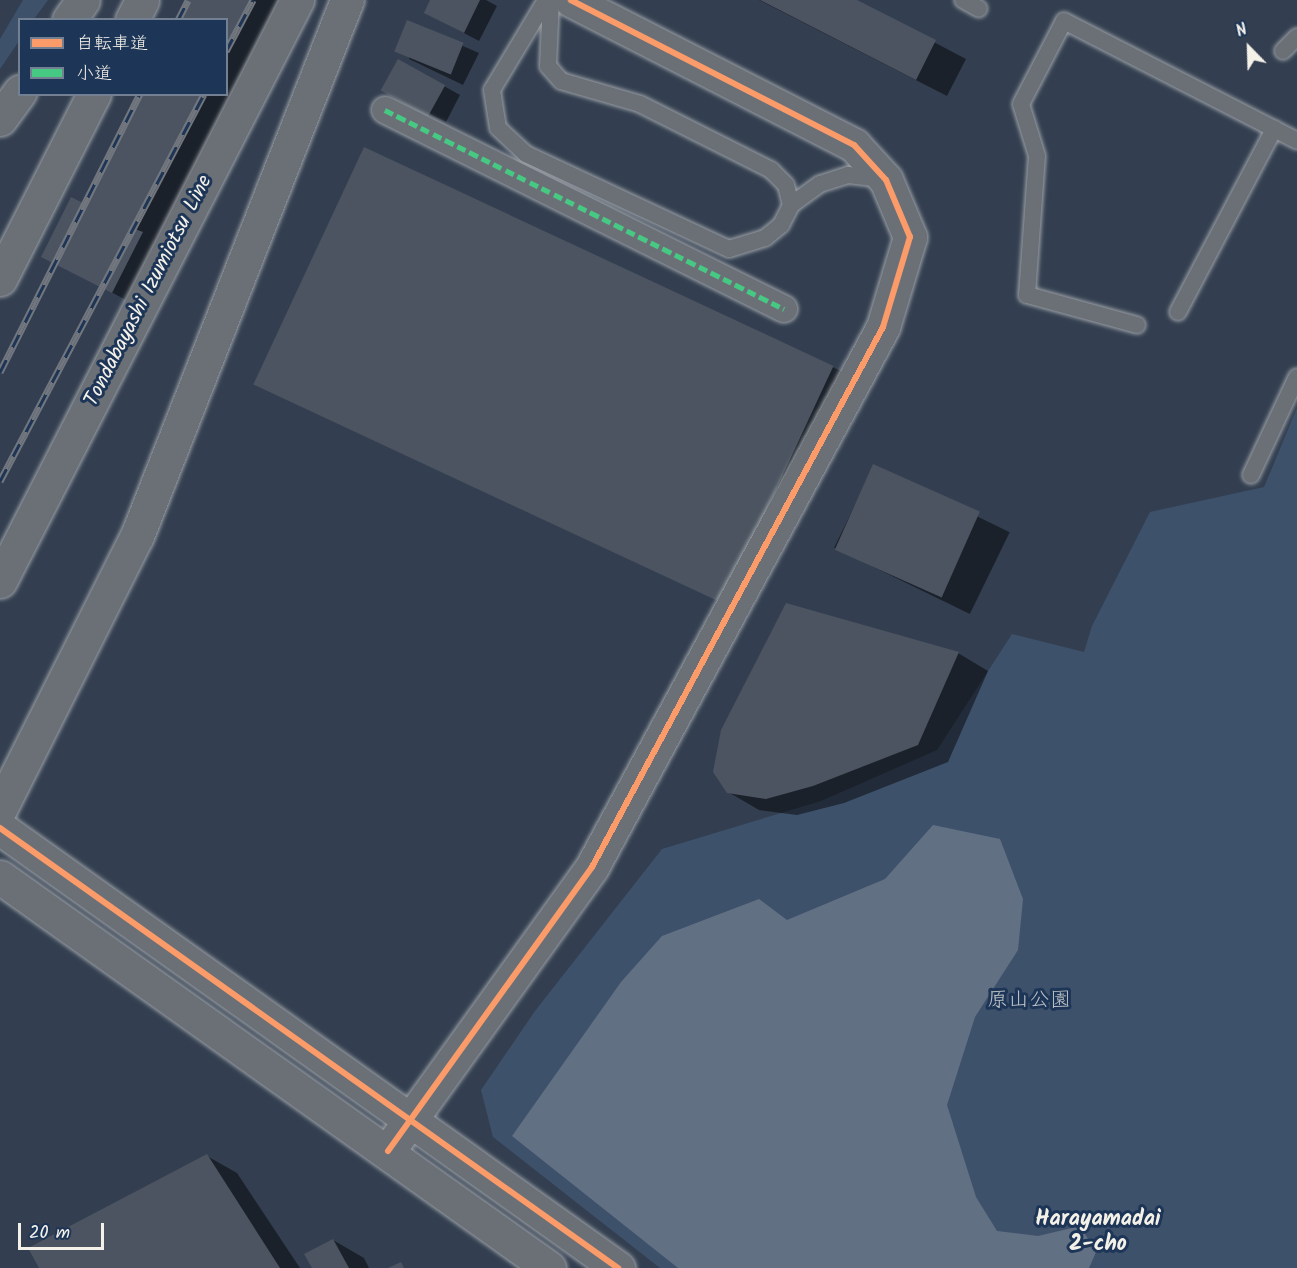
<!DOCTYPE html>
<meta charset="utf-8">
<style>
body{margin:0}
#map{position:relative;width:1297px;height:1268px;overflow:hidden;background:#333f50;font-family:Kalam,"Klee One",sans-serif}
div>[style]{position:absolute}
.green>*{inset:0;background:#3e516b}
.water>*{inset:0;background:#627083}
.shadow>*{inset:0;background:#0007;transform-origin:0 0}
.building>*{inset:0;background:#4b5460;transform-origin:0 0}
.roads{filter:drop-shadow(0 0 2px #9ba0a6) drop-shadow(0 0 2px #9ba0a6)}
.service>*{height:16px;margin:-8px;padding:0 8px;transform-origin:8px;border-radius:8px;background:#6b7077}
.pedestrian>*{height:26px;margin:-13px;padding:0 13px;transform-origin:13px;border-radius:13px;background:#6b7077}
.tertiary>*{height:33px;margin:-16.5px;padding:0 16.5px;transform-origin:16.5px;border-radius:16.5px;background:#6b7077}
.primary>*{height:33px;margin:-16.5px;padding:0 16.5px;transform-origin:16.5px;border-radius:16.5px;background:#6b7077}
.rail>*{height:7px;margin-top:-3.5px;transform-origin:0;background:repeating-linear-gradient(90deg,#1d3557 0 14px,#72777f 0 28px);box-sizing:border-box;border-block:2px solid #72777f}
.quiet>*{height:4.5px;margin-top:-2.25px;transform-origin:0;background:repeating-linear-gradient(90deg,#46c982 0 9px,transparent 0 13.5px)}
.cycleway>*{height:6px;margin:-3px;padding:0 3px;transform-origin:3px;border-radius:3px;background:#fa9b69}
span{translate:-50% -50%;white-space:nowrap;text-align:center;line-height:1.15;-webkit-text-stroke:6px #1d3557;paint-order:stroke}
.street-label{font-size:21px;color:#f4f1e8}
.park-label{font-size:21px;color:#bec2c4}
.neighbourhood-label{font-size:22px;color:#f4f1e8;font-weight:700}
.legend{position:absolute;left:18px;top:18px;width:210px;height:78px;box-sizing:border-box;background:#1d3557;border:2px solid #738091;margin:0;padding:8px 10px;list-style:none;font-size:18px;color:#f4f1e8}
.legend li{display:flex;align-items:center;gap:12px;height:30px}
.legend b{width:30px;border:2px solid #738091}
.north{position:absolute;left:1219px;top:18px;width:60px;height:60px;-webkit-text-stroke:4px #1d3557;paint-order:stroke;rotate:337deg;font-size:16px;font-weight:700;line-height:24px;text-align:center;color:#f4f1e8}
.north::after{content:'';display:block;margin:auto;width:21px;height:27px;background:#f4f1e8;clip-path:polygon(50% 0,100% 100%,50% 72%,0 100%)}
.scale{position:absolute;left:18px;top:1223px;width:86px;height:27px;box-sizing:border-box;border:3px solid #f4f1e8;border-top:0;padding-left:8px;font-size:18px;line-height:21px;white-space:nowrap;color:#f4f1e8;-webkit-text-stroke:4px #1d3557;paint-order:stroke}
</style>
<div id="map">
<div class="green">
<i style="clip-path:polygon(23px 0,48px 0,34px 19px,20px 20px,19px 41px,0 69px,0 39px)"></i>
<i style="clip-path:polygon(1297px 408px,1297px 1268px,660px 1268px,493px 1137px,481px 1090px,535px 1011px,662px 849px,821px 801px,937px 750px,1012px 634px,1084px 652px,1092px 626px,1150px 512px,1264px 487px)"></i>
</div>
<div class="water">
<i style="clip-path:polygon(933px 825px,1000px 839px,1023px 899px,1018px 950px,975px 1017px,947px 1105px,976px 1197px,997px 1231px,1038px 1236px,1080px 1226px,1096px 1252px,1089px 1268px,678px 1268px,512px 1136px,621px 982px,662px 936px,759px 899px,787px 920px,885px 879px)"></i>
</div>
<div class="shadow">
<i style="clip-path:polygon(188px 0,282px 0,143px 309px,43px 256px,83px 205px,140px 94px,226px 94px,226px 20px)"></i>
<i style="clip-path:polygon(432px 0,486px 0,497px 6px,479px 41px,426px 13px)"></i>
<i style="clip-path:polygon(759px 0,854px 0,966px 59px,947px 96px)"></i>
<i style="clip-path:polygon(408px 22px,479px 53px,463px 85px,409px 59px)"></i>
<i style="clip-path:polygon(399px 61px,460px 95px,446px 122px,399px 99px)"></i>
<i style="left:365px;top:149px;width:534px;height:260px;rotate:25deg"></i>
<i style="left:874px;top:466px;width:151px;height:91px;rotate:26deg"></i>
<i style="clip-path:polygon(958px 653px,988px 671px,948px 762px,844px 803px,797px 815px,759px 810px,728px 792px)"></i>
<i style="clip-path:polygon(207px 1156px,237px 1173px,300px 1268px,40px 1268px)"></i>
<i style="clip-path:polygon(333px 1240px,364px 1258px,369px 1268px,313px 1268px)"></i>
</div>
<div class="building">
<i style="clip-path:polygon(186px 0,252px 0,226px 49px,226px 20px,176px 20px)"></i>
<i style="clip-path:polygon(430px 0,480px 0,464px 33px,424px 13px)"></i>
<i style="clip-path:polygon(760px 0,857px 0,936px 40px,916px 80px)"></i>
<i style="left:407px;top:20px;width:61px;height:34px;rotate:22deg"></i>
<i style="left:398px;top:59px;width:54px;height:36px;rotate:29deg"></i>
<i style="clip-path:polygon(138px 94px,203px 94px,135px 229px,143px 232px,112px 293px,41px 257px,71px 197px,83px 203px)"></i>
<i style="left:364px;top:147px;width:518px;height:262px;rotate:25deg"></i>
<i style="left:873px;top:464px;width:117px;height:94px;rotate:24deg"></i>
<i style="clip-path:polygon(786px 603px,959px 652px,918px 745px,813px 786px,766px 799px,727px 793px,713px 772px,721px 730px)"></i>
<i style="clip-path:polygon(207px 1154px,280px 1268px,39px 1268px,28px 1248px)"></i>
<i style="clip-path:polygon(333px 1239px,349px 1268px,312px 1268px,304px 1254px)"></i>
<i style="clip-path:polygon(401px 1262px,404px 1268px,388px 1268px)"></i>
</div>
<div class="roads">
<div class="service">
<i style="left:546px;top:0;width:105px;rotate:121deg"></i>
<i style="left:492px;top:90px;width:38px;rotate:81deg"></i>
<i style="left:498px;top:128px;width:38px;rotate:43deg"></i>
<i style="left:526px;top:154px;width:224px;rotate:25.1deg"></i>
<i style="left:729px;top:249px;width:38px;rotate:-17deg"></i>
<i style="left:765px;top:238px;width:21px;rotate:-39deg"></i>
<i style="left:781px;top:225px;width:22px;rotate:-63deg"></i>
<i style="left:791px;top:205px;width:36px;rotate:-36deg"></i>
<i style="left:820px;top:184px;width:29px;rotate:-18deg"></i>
<i style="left:848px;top:175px;width:34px;rotate:7deg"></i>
<i style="left:551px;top:0;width:66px;rotate:92.6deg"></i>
<i style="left:548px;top:66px;width:20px;rotate:49deg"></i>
<i style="left:561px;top:81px;width:82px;rotate:16.2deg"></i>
<i style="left:640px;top:104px;width:147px;rotate:26.7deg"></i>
<i style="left:771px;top:170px;width:21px;rotate:45deg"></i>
<i style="left:786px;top:185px;width:21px;rotate:76deg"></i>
<i style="left:963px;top:0;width:18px;rotate:29deg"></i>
<i style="left:1283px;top:51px;width:20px;rotate:-45deg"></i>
<i style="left:1178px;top:312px;width:207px;rotate:-62.3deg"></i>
<i style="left:1137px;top:325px;width:114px;rotate:-164.7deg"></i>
<i style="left:1027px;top:295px;width:139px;rotate:-85.9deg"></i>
<i style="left:1037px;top:156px;width:54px;rotate:-107.1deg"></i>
<i style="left:1021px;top:104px;width:93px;rotate:-62.6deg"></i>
<i style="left:1064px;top:21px;width:262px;rotate:27.2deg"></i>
<i style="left:1251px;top:475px;width:108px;rotate:-64.9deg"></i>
</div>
<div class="pedestrian">
<i style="left:385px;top:110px;width:446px;rotate:26.5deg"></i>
</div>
<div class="tertiary">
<i style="left:0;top:828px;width:759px;rotate:35.45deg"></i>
<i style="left:0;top:877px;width:674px;rotate:35.46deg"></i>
<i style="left:388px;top:1151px;width:350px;rotate:-54.3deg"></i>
<i style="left:592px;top:867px;width:613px;rotate:-61.68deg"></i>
<i style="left:883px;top:327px;width:94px;rotate:-73.3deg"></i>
<i style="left:910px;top:237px;width:62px;rotate:-112.8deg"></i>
<i style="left:886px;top:180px;width:47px;rotate:-132.4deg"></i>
<i style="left:854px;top:145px;width:318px;rotate:-152.9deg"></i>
</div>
<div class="primary">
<i style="left:69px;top:20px;width:24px;rotate:-55deg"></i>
<i style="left:132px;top:20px;width:22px;rotate:-63deg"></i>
<i style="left:0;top:119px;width:34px;rotate:-54deg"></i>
<i style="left:0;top:279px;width:208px;rotate:-63.1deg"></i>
<i style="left:0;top:581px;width:653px;rotate:-62.92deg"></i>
<i style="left:0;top:809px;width:305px;rotate:-63.4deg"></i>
<i style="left:137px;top:536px;width:576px;rotate:-68.61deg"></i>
</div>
</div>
<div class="rail">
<i style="left:178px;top:20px;width:22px;rotate:-63deg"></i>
<i style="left:226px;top:51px;width:58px;rotate:-62.1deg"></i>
<i style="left:0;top:372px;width:311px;rotate:-63.3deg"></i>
<i style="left:0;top:481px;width:437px;rotate:-62.2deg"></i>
</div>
<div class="quiet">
<i style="left:385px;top:110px;width:446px;rotate:26.5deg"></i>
</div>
<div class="cycleway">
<i style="left:0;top:828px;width:759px;rotate:35.45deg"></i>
<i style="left:388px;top:1151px;width:350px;rotate:-54.3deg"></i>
<i style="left:592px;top:867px;width:613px;rotate:-61.68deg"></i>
<i style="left:883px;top:327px;width:94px;rotate:-73.3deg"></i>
<i style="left:910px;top:237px;width:62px;rotate:-112.8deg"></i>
<i style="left:886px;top:180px;width:47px;rotate:-132.4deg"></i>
<i style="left:854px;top:145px;width:318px;rotate:-152.9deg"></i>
</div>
<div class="street-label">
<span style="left:149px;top:291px;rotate:-63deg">Tondabayashi Izumiotsu Line</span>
</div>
<div class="park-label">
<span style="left:1029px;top:1001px">原山公園</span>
</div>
<div class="neighbourhood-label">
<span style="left:1098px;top:1232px">Harayamadai<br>2-cho</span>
</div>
<ul class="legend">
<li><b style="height:8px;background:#fa9b69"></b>自転車道</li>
<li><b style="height:8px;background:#46c982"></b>小道</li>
</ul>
<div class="north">N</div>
<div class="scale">20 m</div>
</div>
